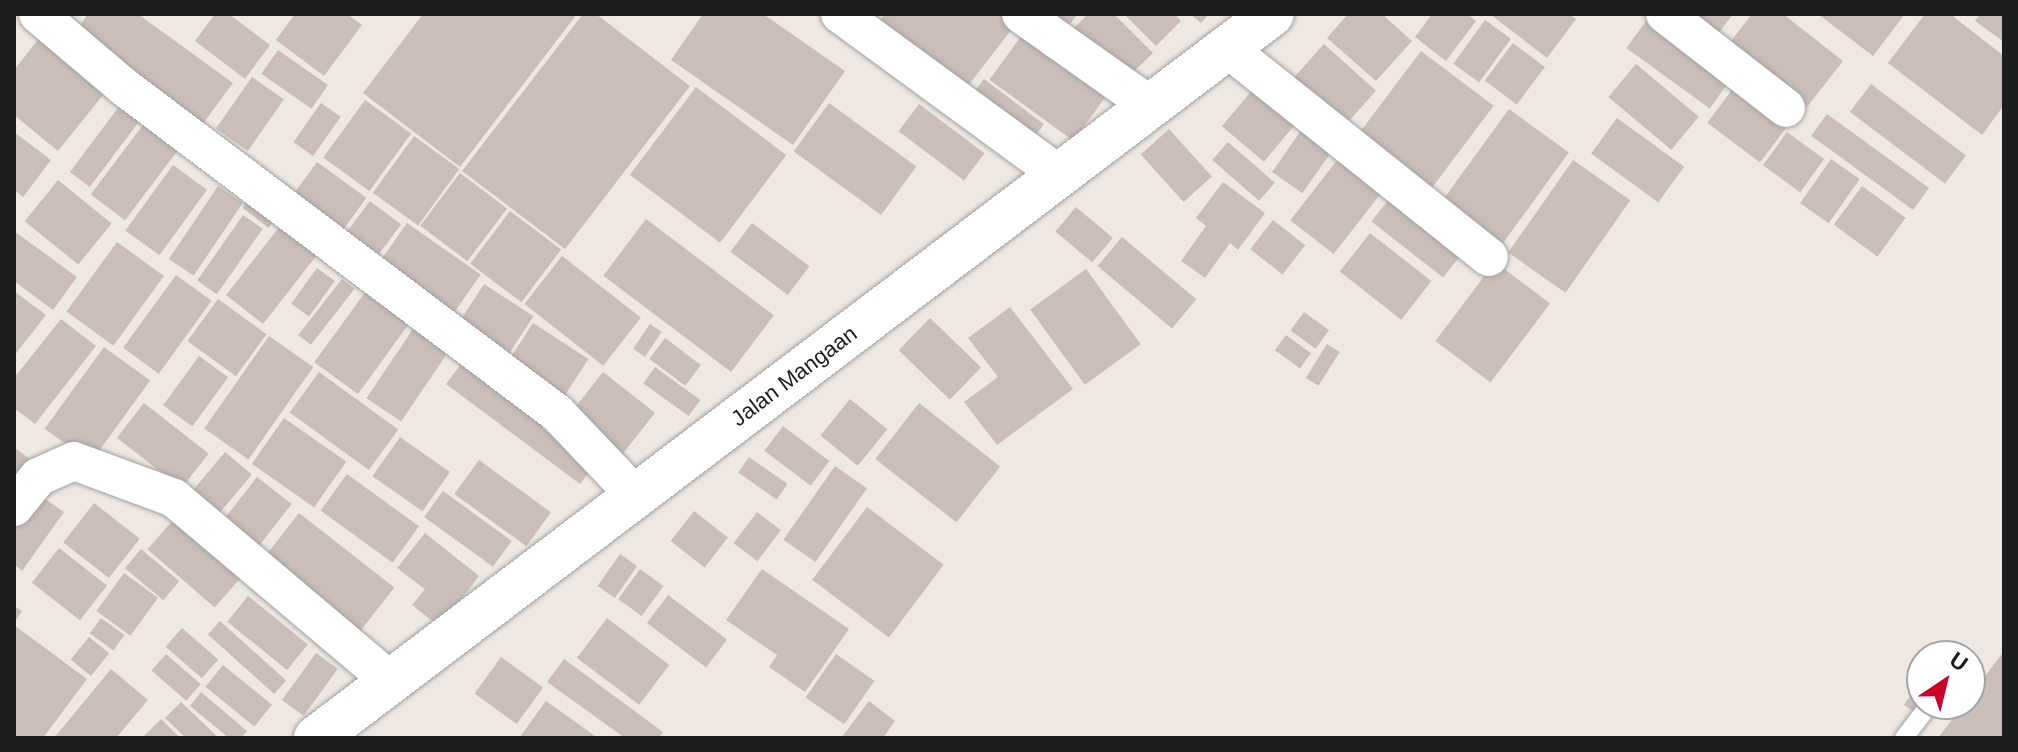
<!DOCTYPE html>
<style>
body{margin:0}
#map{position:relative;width:2018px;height:752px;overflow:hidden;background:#efe8e2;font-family:Arial,sans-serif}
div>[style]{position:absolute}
.building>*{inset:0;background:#cbbdb8;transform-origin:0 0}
.roads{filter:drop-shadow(0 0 2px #a1a1a1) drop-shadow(0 0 2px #a1a1a1)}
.service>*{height:18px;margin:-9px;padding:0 9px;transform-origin:9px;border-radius:9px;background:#fff}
.minor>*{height:38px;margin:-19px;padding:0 19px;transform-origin:19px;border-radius:19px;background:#fff}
.tertiary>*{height:44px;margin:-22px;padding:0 22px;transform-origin:22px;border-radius:22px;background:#fff}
span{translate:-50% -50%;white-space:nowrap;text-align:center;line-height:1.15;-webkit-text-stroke:7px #fff;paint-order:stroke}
.street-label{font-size:22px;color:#1d1d1d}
.frame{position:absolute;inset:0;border:16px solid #1d1d1d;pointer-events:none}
.north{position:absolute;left:1906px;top:640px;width:80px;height:80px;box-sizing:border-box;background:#fff;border:2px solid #a5a5a5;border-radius:50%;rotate:35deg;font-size:22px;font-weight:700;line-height:32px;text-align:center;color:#1d1d1d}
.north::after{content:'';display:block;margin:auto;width:28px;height:36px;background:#ca0028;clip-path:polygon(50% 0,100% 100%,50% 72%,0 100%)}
</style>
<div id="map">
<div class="building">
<i style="clip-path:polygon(88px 14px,138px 14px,233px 83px,202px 125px,75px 33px)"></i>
<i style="clip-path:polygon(215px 14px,229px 14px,270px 45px,245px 79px,195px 41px)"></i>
<i style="clip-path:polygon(295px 14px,347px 14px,362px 25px,324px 76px,276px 40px)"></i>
<i style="clip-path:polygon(423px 14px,577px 14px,460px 167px,363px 93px)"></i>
<i style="clip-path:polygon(583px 14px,596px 14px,690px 86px,565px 249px,462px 171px)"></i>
<i style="clip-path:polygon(703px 14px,763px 14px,845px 71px,793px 145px,671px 60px)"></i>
<i style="clip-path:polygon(885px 14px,1001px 14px,1015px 25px,958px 99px,871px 32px)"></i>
<i style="clip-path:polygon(1042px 14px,1078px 14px,1064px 31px)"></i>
<i style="clip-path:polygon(1088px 14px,1114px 14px,1153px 53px,1120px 85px,1069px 33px)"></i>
<i style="clip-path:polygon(1124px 14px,1174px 14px,1181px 21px,1156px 46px)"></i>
<i style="clip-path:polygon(1190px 14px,1209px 14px,1201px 23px)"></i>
<i style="clip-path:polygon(1348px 14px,1382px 14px,1412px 41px,1376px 81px,1327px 38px)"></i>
<i style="clip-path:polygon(1432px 14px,1467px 14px,1476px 21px,1446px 61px,1415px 37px)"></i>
<i style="clip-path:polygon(1490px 14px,1569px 14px,1576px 19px,1547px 58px)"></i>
<i style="left:1651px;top:14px;width:103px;height:42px;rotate:36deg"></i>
<i style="clip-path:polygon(1693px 14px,1733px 14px,1718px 34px)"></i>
<i style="clip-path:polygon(1752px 14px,1783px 14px,1843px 61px,1807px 107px,1728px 45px)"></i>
<i style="clip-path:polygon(1818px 14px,1905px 14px,1873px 56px)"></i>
<i style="clip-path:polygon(1925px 14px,1950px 14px,2004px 56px,2004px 105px,1982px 135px,1888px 63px)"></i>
<i style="clip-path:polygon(1980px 14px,2004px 14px,2004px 42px,1975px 21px)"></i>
<i style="left:1485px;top:20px;width:32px;height:54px;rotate:36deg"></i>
<i style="left:1027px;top:28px;width:104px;height:64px;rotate:36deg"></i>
<i style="clip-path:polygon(41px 36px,107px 90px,58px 151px,14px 115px,14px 70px)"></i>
<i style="left:1513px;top:43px;width:40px;height:47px;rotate:37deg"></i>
<i style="left:1324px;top:44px;width:70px;height:52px;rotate:42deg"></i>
<i style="left:278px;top:50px;width:61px;height:29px;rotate:35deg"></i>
<i style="left:1421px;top:51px;width:91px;height:111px;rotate:37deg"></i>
<i style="left:1636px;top:64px;width:82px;height:43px;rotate:40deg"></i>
<i style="left:252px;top:77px;width:39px;height:63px;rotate:35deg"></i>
<i style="left:1741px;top:78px;width:66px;height:56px;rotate:37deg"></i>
<i style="left:984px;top:79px;width:75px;height:30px;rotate:37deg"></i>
<i style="left:1871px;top:84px;width:119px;height:35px;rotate:37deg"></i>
<i style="left:696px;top:87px;width:113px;height:110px;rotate:37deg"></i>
<i style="left:1254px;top:88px;width:55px;height:50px;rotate:40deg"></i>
<i style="left:365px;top:100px;width:57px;height:71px;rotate:36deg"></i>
<i style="left:321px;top:103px;width:24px;height:48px;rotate:35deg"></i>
<i style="left:829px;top:103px;width:108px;height:60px;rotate:36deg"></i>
<i style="left:121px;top:104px;width:25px;height:85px;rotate:37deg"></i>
<i style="left:919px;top:104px;width:82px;height:34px;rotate:37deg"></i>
<i style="left:1509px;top:109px;width:74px;height:112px;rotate:36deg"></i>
<i style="left:1827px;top:114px;width:126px;height:27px;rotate:36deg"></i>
<i style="left:1617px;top:118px;width:83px;height:44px;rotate:36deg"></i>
<i style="left:146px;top:121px;width:43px;height:92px;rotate:37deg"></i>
<i style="left:1307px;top:122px;width:37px;height:61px;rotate:35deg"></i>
<i style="left:1169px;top:129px;width:64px;height:38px;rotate:48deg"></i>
<i style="clip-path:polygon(14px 132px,51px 160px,23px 197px,14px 190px)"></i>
<i style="left:1787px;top:132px;width:46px;height:41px;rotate:36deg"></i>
<i style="left:414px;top:136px;width:56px;height:70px;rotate:36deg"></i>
<i style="left:1228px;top:142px;width:62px;height:24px;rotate:41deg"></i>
<i style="left:1342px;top:154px;width:55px;height:84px;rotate:38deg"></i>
<i style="left:1831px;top:159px;width:35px;height:54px;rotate:35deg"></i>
<i style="left:1573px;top:160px;width:70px;height:113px;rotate:35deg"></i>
<i style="left:317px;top:162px;width:61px;height:49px;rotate:36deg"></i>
<i style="left:173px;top:165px;width:42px;height:81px;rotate:36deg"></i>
<i style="left:460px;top:173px;width:59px;height:66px;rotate:37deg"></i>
<i style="left:58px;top:180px;width:69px;height:53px;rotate:39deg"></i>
<i style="clip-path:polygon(1223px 182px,1265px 213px,1238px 250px,1230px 243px,1205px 278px,1181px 261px,1206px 226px,1196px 218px)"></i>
<i style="left:218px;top:186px;width:30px;height:88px;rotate:34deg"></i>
<i style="left:1862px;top:186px;width:54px;height:48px;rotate:36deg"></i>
<i style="left:258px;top:188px;width:33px;height:25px;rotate:38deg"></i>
<i style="left:1393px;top:194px;width:91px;height:35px;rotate:38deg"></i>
<i style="left:370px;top:201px;width:39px;height:47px;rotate:37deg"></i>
<i style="left:1076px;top:207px;width:48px;height:32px;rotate:40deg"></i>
<i style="left:510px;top:211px;width:64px;height:66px;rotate:37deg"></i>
<i style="left:243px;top:215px;width:24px;height:80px;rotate:35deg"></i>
<i style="left:287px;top:217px;width:47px;height:99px;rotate:38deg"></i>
<i style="left:646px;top:219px;width:160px;height:71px;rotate:37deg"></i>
<i style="left:1273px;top:220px;width:41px;height:37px;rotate:38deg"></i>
<i style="left:407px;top:223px;width:90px;height:52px;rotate:35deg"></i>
<i style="left:752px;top:223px;width:72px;height:36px;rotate:37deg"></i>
<i style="clip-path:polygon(14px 231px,77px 277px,53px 310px,14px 281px)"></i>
<i style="left:1370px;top:233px;width:78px;height:49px;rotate:38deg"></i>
<i style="left:1122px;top:237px;width:97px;height:38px;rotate:40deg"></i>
<i style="left:117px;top:242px;width:58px;height:86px;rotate:36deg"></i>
<i style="left:562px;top:256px;width:100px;height:61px;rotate:38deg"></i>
<i style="left:1495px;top:262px;width:69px;height:99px;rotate:37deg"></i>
<i style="left:317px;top:268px;width:22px;height:44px;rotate:36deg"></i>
<i style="left:1086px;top:269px;width:93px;height:69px;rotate:54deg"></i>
<i style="left:176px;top:275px;width:44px;height:90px;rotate:36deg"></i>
<i style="left:342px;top:279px;width:16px;height:71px;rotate:38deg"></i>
<i style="left:484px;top:284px;width:59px;height:55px;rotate:33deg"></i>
<i style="clip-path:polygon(14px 291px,46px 315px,14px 356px)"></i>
<i style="left:366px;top:291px;width:54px;height:88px;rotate:36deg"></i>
<i style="left:218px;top:299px;width:60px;height:52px;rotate:36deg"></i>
<i style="clip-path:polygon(1010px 307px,1073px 389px,997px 445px,964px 402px,998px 377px,968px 338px)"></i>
<i style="left:1304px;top:312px;width:31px;height:23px;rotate:36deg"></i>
<i style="left:930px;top:318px;width:71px;height:45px;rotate:44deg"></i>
<i style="clip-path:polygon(61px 319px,96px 346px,35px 424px,14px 408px,14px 378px)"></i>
<i style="left:533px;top:323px;width:66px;height:50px;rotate:33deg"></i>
<i style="left:650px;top:324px;width:14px;height:30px;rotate:34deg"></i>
<i style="left:415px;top:326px;width:42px;height:87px;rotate:34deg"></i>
<i style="left:1286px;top:335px;width:31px;height:19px;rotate:36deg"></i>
<i style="left:269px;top:336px;width:54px;height:113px;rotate:35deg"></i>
<i style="left:665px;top:338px;width:45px;height:26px;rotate:37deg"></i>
<i style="left:1327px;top:344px;width:15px;height:40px;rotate:32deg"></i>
<i style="left:104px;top:347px;width:57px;height:101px;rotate:36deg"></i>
<i style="clip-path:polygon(470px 352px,553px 414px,542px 428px,594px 466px,580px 484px,446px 384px)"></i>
<i style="left:199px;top:356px;width:36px;height:61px;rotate:36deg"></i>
<i style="left:655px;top:367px;width:56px;height:20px;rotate:36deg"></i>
<i style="left:319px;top:372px;width:98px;height:50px;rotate:36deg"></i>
<i style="left:603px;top:372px;width:66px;height:58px;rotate:38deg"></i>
<i style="left:850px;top:399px;width:48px;height:47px;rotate:39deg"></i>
<i style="left:144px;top:403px;width:82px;height:44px;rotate:38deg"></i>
<i style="left:919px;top:403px;width:103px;height:71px;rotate:38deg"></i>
<i style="left:284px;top:418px;width:76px;height:56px;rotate:35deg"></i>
<i style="left:783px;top:426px;width:58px;height:31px;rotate:37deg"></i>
<i style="left:400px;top:437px;width:61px;height:48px;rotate:35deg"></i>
<i style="clip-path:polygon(14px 447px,31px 460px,14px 481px)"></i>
<i style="left:225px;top:452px;width:35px;height:59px;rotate:40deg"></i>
<i style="left:749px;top:457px;width:47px;height:19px;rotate:35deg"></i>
<i style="left:479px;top:460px;width:89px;height:42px;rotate:36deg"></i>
<i style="left:835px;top:466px;width:39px;height:90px;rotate:35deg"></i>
<i style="left:347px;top:474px;width:89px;height:45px;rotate:36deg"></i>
<i style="left:257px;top:477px;width:44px;height:62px;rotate:38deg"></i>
<i style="left:443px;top:491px;width:85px;height:32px;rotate:36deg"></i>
<i style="clip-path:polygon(35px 492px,64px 512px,22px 571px,14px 564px,14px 522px)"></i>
<i style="left:94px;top:503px;width:58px;height:50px;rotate:38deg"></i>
<i style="left:867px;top:507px;width:96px;height:91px;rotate:37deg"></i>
<i style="left:694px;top:511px;width:43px;height:38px;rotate:38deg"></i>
<i style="left:757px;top:512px;width:30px;height:39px;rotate:37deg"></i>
<i style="left:179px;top:513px;width:89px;height:48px;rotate:41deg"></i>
<i style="left:299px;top:513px;width:121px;height:61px;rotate:38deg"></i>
<i style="clip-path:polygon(425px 533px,479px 576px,440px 627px,412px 605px,425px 589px,397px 568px)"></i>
<i style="left:59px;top:548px;width:61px;height:44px;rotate:38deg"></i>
<i style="left:141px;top:549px;width:50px;height:25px;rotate:40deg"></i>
<i style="left:620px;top:554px;width:21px;height:39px;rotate:35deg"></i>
<i style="left:640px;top:569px;width:29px;height:37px;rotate:36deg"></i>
<i style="clip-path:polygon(762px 569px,849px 629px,805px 692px,769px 667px,777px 655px,726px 620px)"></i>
<i style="left:124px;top:573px;width:42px;height:47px;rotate:36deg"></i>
<i style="left:668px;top:595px;width:74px;height:35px;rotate:37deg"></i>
<i style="left:248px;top:596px;width:77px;height:33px;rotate:39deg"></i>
<i style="clip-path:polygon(14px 606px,22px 611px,14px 623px)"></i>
<i style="left:101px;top:618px;width:29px;height:19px;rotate:36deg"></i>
<i style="left:607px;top:618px;width:78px;height:50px;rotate:37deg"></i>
<i style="left:220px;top:621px;width:89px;height:18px;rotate:42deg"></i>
<i style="clip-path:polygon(14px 625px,87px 679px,43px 738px,14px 738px)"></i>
<i style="left:182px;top:628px;width:48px;height:25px;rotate:41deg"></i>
<i style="left:89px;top:637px;width:26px;height:29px;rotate:39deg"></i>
<i style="clip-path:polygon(1943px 647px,1956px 656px,1937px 656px)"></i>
<i style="clip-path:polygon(2004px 651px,2004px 738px,1938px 738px,1964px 704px,1970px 704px,1970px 696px)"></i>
<i style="left:316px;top:653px;width:27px;height:58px;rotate:36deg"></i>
<i style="left:166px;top:654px;width:46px;height:22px;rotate:41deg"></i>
<i style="left:836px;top:654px;width:47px;height:53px;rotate:35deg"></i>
<i style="left:501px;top:657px;width:52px;height:45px;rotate:36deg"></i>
<i style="clip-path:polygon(564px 659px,663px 732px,659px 738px,625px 738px,547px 682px)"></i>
<i style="left:223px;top:665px;width:63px;height:28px;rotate:39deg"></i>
<i style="clip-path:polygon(111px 669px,148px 700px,116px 738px,54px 738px)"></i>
<i style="clip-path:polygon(1922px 678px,1922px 704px,1916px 713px,1904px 705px)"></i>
<i style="clip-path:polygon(201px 692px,247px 731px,241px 738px,229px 738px,190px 706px)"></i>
<i style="clip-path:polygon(546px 701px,598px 738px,519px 738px)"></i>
<i style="clip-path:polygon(869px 701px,895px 721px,883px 738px,841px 738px)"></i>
<i style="clip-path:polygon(181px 702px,219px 738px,186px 738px,165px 718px)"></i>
<i style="clip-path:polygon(161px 719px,180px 738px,142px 738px)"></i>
</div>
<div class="roads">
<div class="service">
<i style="left:1904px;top:738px;width:43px;rotate:-52.6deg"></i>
</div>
<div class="minor">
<i style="left:38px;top:14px;width:113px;rotate:40.3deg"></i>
<i style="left:124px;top:87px;width:542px;rotate:36.98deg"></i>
<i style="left:557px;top:413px;width:115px;rotate:46.4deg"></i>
<i style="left:840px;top:14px;width:273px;rotate:36.2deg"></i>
<i style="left:1021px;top:14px;width:159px;rotate:35.3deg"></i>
<i style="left:1665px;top:14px;width:153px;rotate:37.8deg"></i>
<i style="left:1227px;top:48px;width:335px;rotate:38.6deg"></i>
<i style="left:14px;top:507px;width:38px;rotate:-51deg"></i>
<i style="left:38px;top:477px;width:39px;rotate:-24deg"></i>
<i style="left:74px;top:461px;width:107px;rotate:20.3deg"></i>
<i style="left:174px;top:498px;width:285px;rotate:40.2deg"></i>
</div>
<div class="tertiary">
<i style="left:316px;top:738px;width:1199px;rotate:-37.14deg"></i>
</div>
</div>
<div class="street-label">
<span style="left:794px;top:376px;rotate:-37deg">Jalan Mangaan</span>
</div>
<div class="frame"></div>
<div class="north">U</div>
</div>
